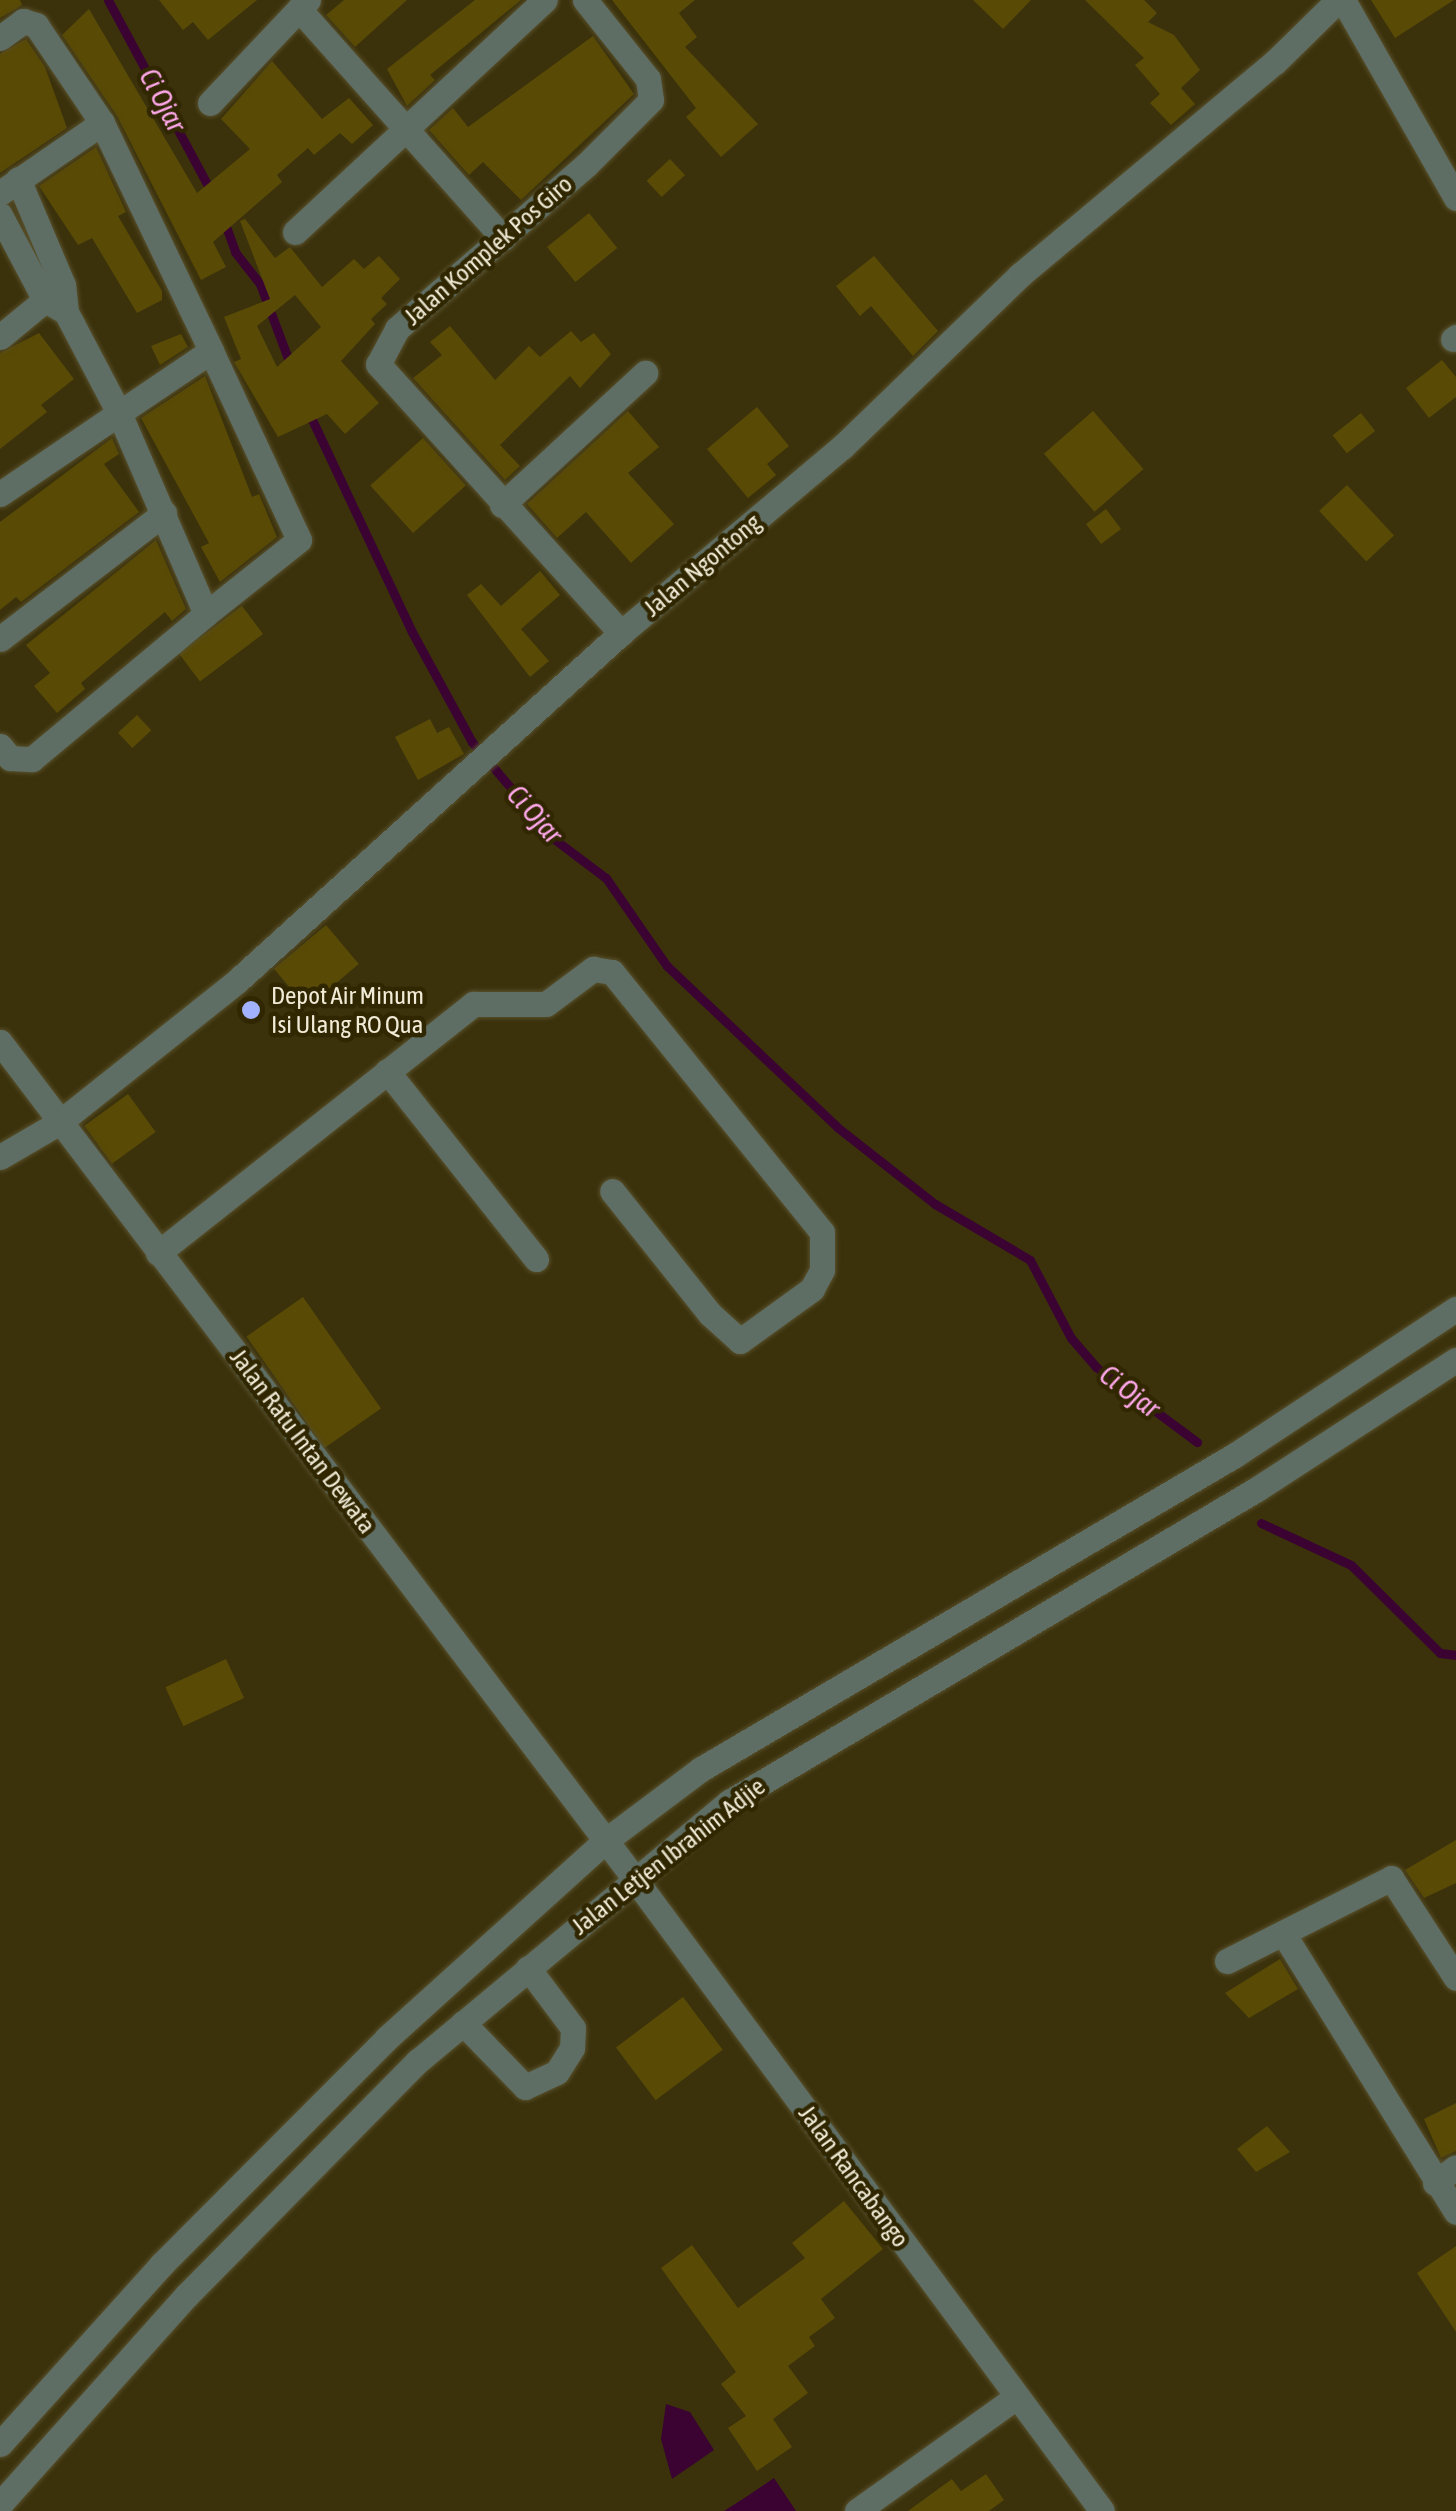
<!DOCTYPE html>
<style>
body{margin:0}
#map{position:relative;width:1456px;height:2511px;overflow:hidden;background:#3b320c;font-family:"Asap Condensed",sans-serif}
div>[style]{position:absolute}
.water>*{inset:0;background:#3a0332}
.stream>*{height:9px;margin:-4.5px;padding:0 4.5px;transform-origin:4.5px;border-radius:4.5px;background:#3a0332}
.building>*{inset:0;background:#594a06;transform-origin:0 0}
.roads{filter:drop-shadow(0 0 2px #58502c) drop-shadow(0 0 2px #58502c)}
.minor>*{height:25px;margin:-12.5px;padding:0 12.5px;transform-origin:12.5px;border-radius:12.5px;background:#5f6e64}
.dots>*{width:28px;height:28px;translate:-50% -50%;box-sizing:border-box;border:5px solid #302701;border-radius:50%}
span{translate:-50% -50%;white-space:nowrap;text-align:center;line-height:1.15;-webkit-text-stroke:9px #302701;paint-order:stroke}
.street-label{font-size:25px;color:#f1ebd7}
.poi-label{font-size:25px;color:#f1ebd7}
.left{translate:0 -50%;text-align:left}
.water-label{font-size:28px;color:#ffa8eb;font-style:italic}
</style>
<div id="map">
<div class="water">
<i style="clip-path:polygon(666px 2404px,690px 2412px,714px 2450px,672px 2479px,661px 2439px)"></i>
<i style="clip-path:polygon(774px 2478px,796px 2511px,724px 2511px,746px 2497px)"></i>
</div>
<div class="stream">
<i style="left:108px;top:0;width:219px;rotate:61.7deg"></i>
<i style="left:224px;top:221px;width:33px;rotate:70deg"></i>
<i style="left:235px;top:252px;width:41px;rotate:52deg"></i>
<i style="left:260px;top:284px;width:91px;rotate:69.4deg"></i>
<i style="left:308px;top:411px;width:244px;rotate:64.8deg"></i>
<i style="left:412px;top:632px;width:125px;rotate:61.4deg"></i>
<i style="left:472px;top:742px;width:127px;rotate:49.8deg"></i>
<i style="left:554px;top:839px;width:65px;rotate:36.9deg"></i>
<i style="left:606px;top:878px;width:107px;rotate:55.3deg"></i>
<i style="left:667px;top:966px;width:234px;rotate:43.4deg"></i>
<i style="left:837px;top:1127px;width:125px;rotate:38.2deg"></i>
<i style="left:935px;top:1204px;width:110px;rotate:30.5deg"></i>
<i style="left:1030px;top:1260px;width:88px;rotate:62.3deg"></i>
<i style="left:1071px;top:1338px;width:38px;rotate:49deg"></i>
<i style="left:1096px;top:1367px;width:126px;rotate:36.6deg"></i>
<i style="left:1261px;top:1523px;width:99px;rotate:25deg"></i>
<i style="left:1351px;top:1565px;width:125px;rotate:44.7deg"></i>
<i style="left:1440px;top:1653px;width:16px;rotate:7deg"></i>
</div>
<div class="building">
<i style="clip-path:polygon(0 0,20px 0,22px 5px,0 18px)"></i>
<i style="clip-path:polygon(159px 0,257px 0,208px 40px,193px 22px,183px 30px)"></i>
<i style="clip-path:polygon(344px 0,407px 0,355px 47px,326px 15px)"></i>
<i style="clip-path:polygon(475px 0,521px 0,430px 75px,435px 80px,407px 106px,387px 69px)"></i>
<i style="clip-path:polygon(612px 0,695px 0,679px 13px,697px 37px,685px 47px,758px 124px,721px 157px,686px 117px,696px 108px)"></i>
<i style="clip-path:polygon(973px 0,1031px 0,1003px 29px)"></i>
<i style="clip-path:polygon(1085px 0,1144px 0,1157px 13px,1148px 22px,1174px 35px,1200px 70px,1181px 88px,1195px 104px,1171px 125px,1150px 103px,1160px 94px,1135px 65px,1144px 58px)"></i>
<i style="clip-path:polygon(1371px 0,1454px 0,1395px 38px)"></i>
<i style="clip-path:polygon(89px 9px,197px 193px,250px 149px,221px 119px,272px 61px,322px 119px,349px 98px,373px 125px,352px 144px,340px 133px,314px 155px,308px 148px,277px 175px,282px 182px,213px 242px,226px 267px,201px 280px,117px 116px,62px 35px)"></i>
<i style="clip-path:polygon(593px 36px,634px 94px,521px 200px,483px 162px,469px 175px,429px 130px,453px 108px,468px 127px)"></i>
<i style="clip-path:polygon(26px 39px,45px 67px,67px 128px,0 173px,0 54px)"></i>
<i style="clip-path:polygon(96px 147px,126px 212px,118px 216px,162px 291px,162px 300px,137px 313px,92px 238px,78px 245px,39px 186px)"></i>
<i style="left:670px;top:159px;width:22px;height:32px;rotate:47deg"></i>
<i style="left:589px;top:213px;width:45px;height:54px;rotate:51deg"></i>
<i style="clip-path:polygon(evenodd,245px 219px,275px 258px,290px 247px,322px 287px,354px 259px,364px 269px,379px 256px,400px 279px,381px 298px,387px 304px,371px 319px,375px 324px,341px 361px,379px 403px,345px 434px,327px 414px,278px 437px,234px 362px,241px 359px,224px 317px,270px 299px,240px 221px,245px 219px,295px 295px,321px 327px,277px 367px,257px 326px,295px 295px)"></i>
<i style="clip-path:polygon(874px 256px,938px 331px,913px 356px,871px 306px,860px 316px,836px 286px)"></i>
<i style="clip-path:polygon(450px 326px,495px 380px,529px 346px,540px 357px,571px 331px,581px 342px,594px 333px,611px 354px,580px 388px,570px 376px,500px 445px,520px 466px,505px 480px,413px 378px,442px 355px,430px 342px)"></i>
<i style="clip-path:polygon(39px 333px,74px 379px,41px 405px,47px 412px,0 449px,0 353px)"></i>
<i style="clip-path:polygon(181px 334px,188px 347px,160px 365px,151px 346px)"></i>
<i style="clip-path:polygon(1442px 360px,1456px 377px,1456px 397px,1429px 418px,1406px 388px)"></i>
<i style="clip-path:polygon(205px 376px,252px 497px,259px 494px,277px 537px,220px 582px,201px 547px,209px 543px,141px 418px)"></i>
<i style="clip-path:polygon(757px 407px,789px 446px,767px 464px,776px 475px,748px 498px,707px 449px)"></i>
<i style="clip-path:polygon(628px 411px,659px 447px,628px 473px,674px 524px,631px 563px,586px 512px,557px 538px,527px 504px)"></i>
<i style="left:1093px;top:411px;width:77px;height:65px;rotate:49deg"></i>
<i style="left:1361px;top:413px;width:23px;height:36px;rotate:52deg"></i>
<i style="clip-path:polygon(112px 438px,119px 454px,104px 464px,139px 512px,21px 602px,16px 597px,0 610px,0 522px)"></i>
<i style="left:423px;top:438px;width:64px;height:71px;rotate:48deg"></i>
<i style="left:1347px;top:485px;width:69px;height:38px;rotate:47deg"></i>
<i style="left:1106px;top:509px;width:25px;height:25px;rotate:53deg"></i>
<i style="clip-path:polygon(156px 540px,186px 609px,172px 621px,165px 612px,81px 683px,85px 689px,57px 713px,34px 686px,50px 673px,26px 645px)"></i>
<i style="clip-path:polygon(540px 571px,560px 595px,521px 629px,549px 661px,530px 677px,467px 595px,481px 584px,501px 606px)"></i>
<i style="left:242px;top:606px;width:35px;height:79px;rotate:53deg"></i>
<i style="left:137px;top:715px;width:21px;height:26px;rotate:47deg"></i>
<i style="clip-path:polygon(430px 719px,437px 733px,449px 727px,464px 754px,418px 780px,395px 737px)"></i>
<i style="left:326px;top:925px;width:51px;height:68px;rotate:50deg"></i>
<i style="left:128px;top:1094px;width:47px;height:54px;rotate:54deg"></i>
<i style="left:303px;top:1297px;width:136px;height:69px;rotate:55deg"></i>
<i style="left:226px;top:1659px;width:43px;height:67px;rotate:65deg"></i>
<i style="clip-path:polygon(1456px 1840px,1456px 1883px,1424px 1898px,1405px 1870px)"></i>
<i style="clip-path:polygon(1280px 1959px,1298px 1989px,1249px 2018px,1225px 1993px)"></i>
<i style="left:683px;top:1997px;width:66px;height:84px;rotate:53deg"></i>
<i style="clip-path:polygon(1456px 2103px,1456px 2151px,1441px 2158px,1424px 2119px)"></i>
<i style="clip-path:polygon(1267px 2126px,1290px 2152px,1256px 2172px,1237px 2149px)"></i>
<i style="clip-path:polygon(844px 2201px,883px 2249px,821px 2299px,835px 2318px,809px 2337px,815px 2346px,788px 2366px,808px 2393px,773px 2419px,792px 2447px,757px 2471px,728px 2428px,746px 2416px,721px 2384px,736px 2372px,661px 2268px,692px 2245px,738px 2308px,805px 2258px,792px 2243px)"></i>
<i style="clip-path:polygon(1456px 2246px,1456px 2332px,1417px 2273px)"></i>
<i style="clip-path:polygon(986px 2474px,1004px 2500px,989px 2511px,908px 2511px,952px 2479px,961px 2491px)"></i>
</div>
<div class="roads">
<div class="minor">
<i style="left:308px;top:0;width:13px;rotate:135deg"></i>
<i style="left:299px;top:9px;width:307px;rotate:48.3deg"></i>
<i style="left:585px;top:0;width:101px;rotate:51.4deg"></i>
<i style="left:648px;top:79px;width:21px;rotate:82deg"></i>
<i style="left:651px;top:100px;width:92px;rotate:135deg"></i>
<i style="left:586px;top:165px;width:250px;rotate:139.1deg"></i>
<i style="left:397px;top:329px;width:40px;rotate:118deg"></i>
<i style="left:378px;top:364px;width:363px;rotate:47.9deg"></i>
<i style="left:1343px;top:0;width:228px;rotate:60.3deg"></i>
<i style="left:0;top:38px;width:29px;rotate:-36deg"></i>
<i style="left:23px;top:21px;width:14px;rotate:17deg"></i>
<i style="left:36px;top:25px;width:118px;rotate:56deg"></i>
<i style="left:210px;top:103px;width:129px;rotate:-46.6deg"></i>
<i style="left:0;top:193px;width:124px;rotate:-34.5deg"></i>
<i style="left:102px;top:123px;width:253px;rotate:64.4deg"></i>
<i style="left:211px;top:351px;width:208px;rotate:65deg"></i>
<i style="left:299px;top:540px;width:119px;rotate:141.5deg"></i>
<i style="left:206px;top:614px;width:219px;rotate:-113.4deg"></i>
<i style="left:119px;top:413px;width:111px;rotate:-34deg"></i>
<i style="left:0;top:215px;width:96px;rotate:62.1deg"></i>
<i style="left:45px;top:300px;width:24px;rotate:30deg"></i>
<i style="left:295px;top:232px;width:341px;rotate:-42.9deg"></i>
<i style="left:0;top:337px;width:58px;rotate:-39.4deg"></i>
<i style="left:1453px;top:339px;width:4px;rotate:-34deg"></i>
<i style="left:0;top:494px;width:144px;rotate:-34.2deg"></i>
<i style="left:119px;top:413px;width:114px;rotate:-117.7deg"></i>
<i style="left:66px;top:312px;width:27px;rotate:-96deg"></i>
<i style="left:63px;top:285px;width:115px;rotate:-113deg"></i>
<i style="left:502px;top:505px;width:195px;rotate:-42.7deg"></i>
<i style="left:0;top:639px;width:207px;rotate:-37.5deg"></i>
<i style="left:0;top:746px;width:16px;rotate:50deg"></i>
<i style="left:10px;top:758px;width:22px;rotate:3deg"></i>
<i style="left:32px;top:759px;width:226px;rotate:-39.8deg"></i>
<i style="left:0;top:1042px;width:1049px;rotate:52.82deg"></i>
<i style="left:634px;top:1878px;width:787px;rotate:53.52deg"></i>
<i style="left:387px;top:1071px;width:240px;rotate:51.6deg"></i>
<i style="left:0;top:1157px;width:69px;rotate:-30.3deg"></i>
<i style="left:60px;top:1122px;width:226px;rotate:-38.5deg"></i>
<i style="left:237px;top:981px;width:518px;rotate:-42.18deg"></i>
<i style="left:621px;top:633px;width:289px;rotate:-40.1deg"></i>
<i style="left:842px;top:447px;width:248px;rotate:-44deg"></i>
<i style="left:1020px;top:275px;width:332px;rotate:-39.9deg"></i>
<i style="left:1275px;top:62px;width:88px;rotate:-44.5deg"></i>
<i style="left:158px;top:1253px;width:402px;rotate:-38.3deg"></i>
<i style="left:473px;top:1004px;width:73px"></i>
<i style="left:546px;top:1004px;width:59px;rotate:-36.7deg"></i>
<i style="left:593px;top:969px;width:19px;rotate:9deg"></i>
<i style="left:612px;top:972px;width:334px;rotate:51.1deg"></i>
<i style="left:822px;top:1232px;width:38px;rotate:90deg"></i>
<i style="left:822px;top:1270px;width:21px;rotate:118deg"></i>
<i style="left:812px;top:1289px;width:89px;rotate:144.2deg"></i>
<i style="left:740px;top:1341px;width:40px;rotate:-138deg"></i>
<i style="left:710px;top:1314px;width:157px;rotate:-128.5deg"></i>
<i style="left:1283px;top:1933px;width:328px;rotate:58.2deg"></i>
<i style="left:1227px;top:1961px;width:184px;rotate:-26.8deg"></i>
<i style="left:1391px;top:1878px;width:119px;rotate:57deg"></i>
<i style="left:463px;top:2023px;width:89px;rotate:45.9deg"></i>
<i style="left:525px;top:2087px;width:35px;rotate:-25deg"></i>
<i style="left:557px;top:2072px;width:28px;rotate:-58deg"></i>
<i style="left:572px;top:2048px;width:20px;rotate:-87deg"></i>
<i style="left:573px;top:2028px;width:75px;rotate:-126.9deg"></i>
<i style="left:1435px;top:2183px;width:26px;rotate:-37deg"></i>
<i style="left:0;top:2444px;width:241px;rotate:-48deg"></i>
<i style="left:161px;top:2265px;width:320px;rotate:-45.1deg"></i>
<i style="left:387px;top:2038px;width:294px;rotate:-42.1deg"></i>
<i style="left:605px;top:1841px;width:120px;rotate:-36.9deg"></i>
<i style="left:701px;top:1769px;width:619px;rotate:-30.46deg"></i>
<i style="left:1235px;top:1455px;width:265px;rotate:-33.5deg"></i>
<i style="left:0;top:2504px;width:280px;rotate:-48.2deg"></i>
<i style="left:187px;top:2295px;width:329px;rotate:-45.4deg"></i>
<i style="left:418px;top:2061px;width:405px;rotate:-39.8deg"></i>
<i style="left:729px;top:1802px;width:614px;rotate:-30.66deg"></i>
<i style="left:1257px;top:1489px;width:237px;rotate:-33deg"></i>
<i style="left:857px;top:2511px;width:196px;rotate:-35.6deg"></i>
</div>
</div>
<div class="dots">
<i style="left:251px;top:1010px;background:#a3b2fc"></i>
</div>
<div class="street-label">
<span style="left:488px;top:250px;rotate:-41deg">Jalan Komplek Pos Giro</span>
<span style="left:702px;top:565px;rotate:-40deg">Jalan Ngontong</span>
<span style="left:303px;top:1441px;rotate:53deg">Jalan Ratu Intan Dewata</span>
<span style="left:668px;top:1856px;rotate:-38deg">Jalan Letjen Ibrahim Adjie</span>
<span style="left:854px;top:2176px;rotate:54deg">Jalan Rancabango</span>
</div>
<div class="poi-label">
<span class="left" style="left:271px;top:1010px">Depot Air Minum<br>Isi Ulang RO Qua</span>
</div>
<div class="water-label">
<span style="left:163px;top:100px;rotate:62deg">Ci Ojar</span>
<span style="left:535px;top:814px;rotate:48deg">Ci Ojar</span>
<span style="left:1130px;top:1391px;rotate:37deg">Ci Ojar</span>
</div>
</div>
